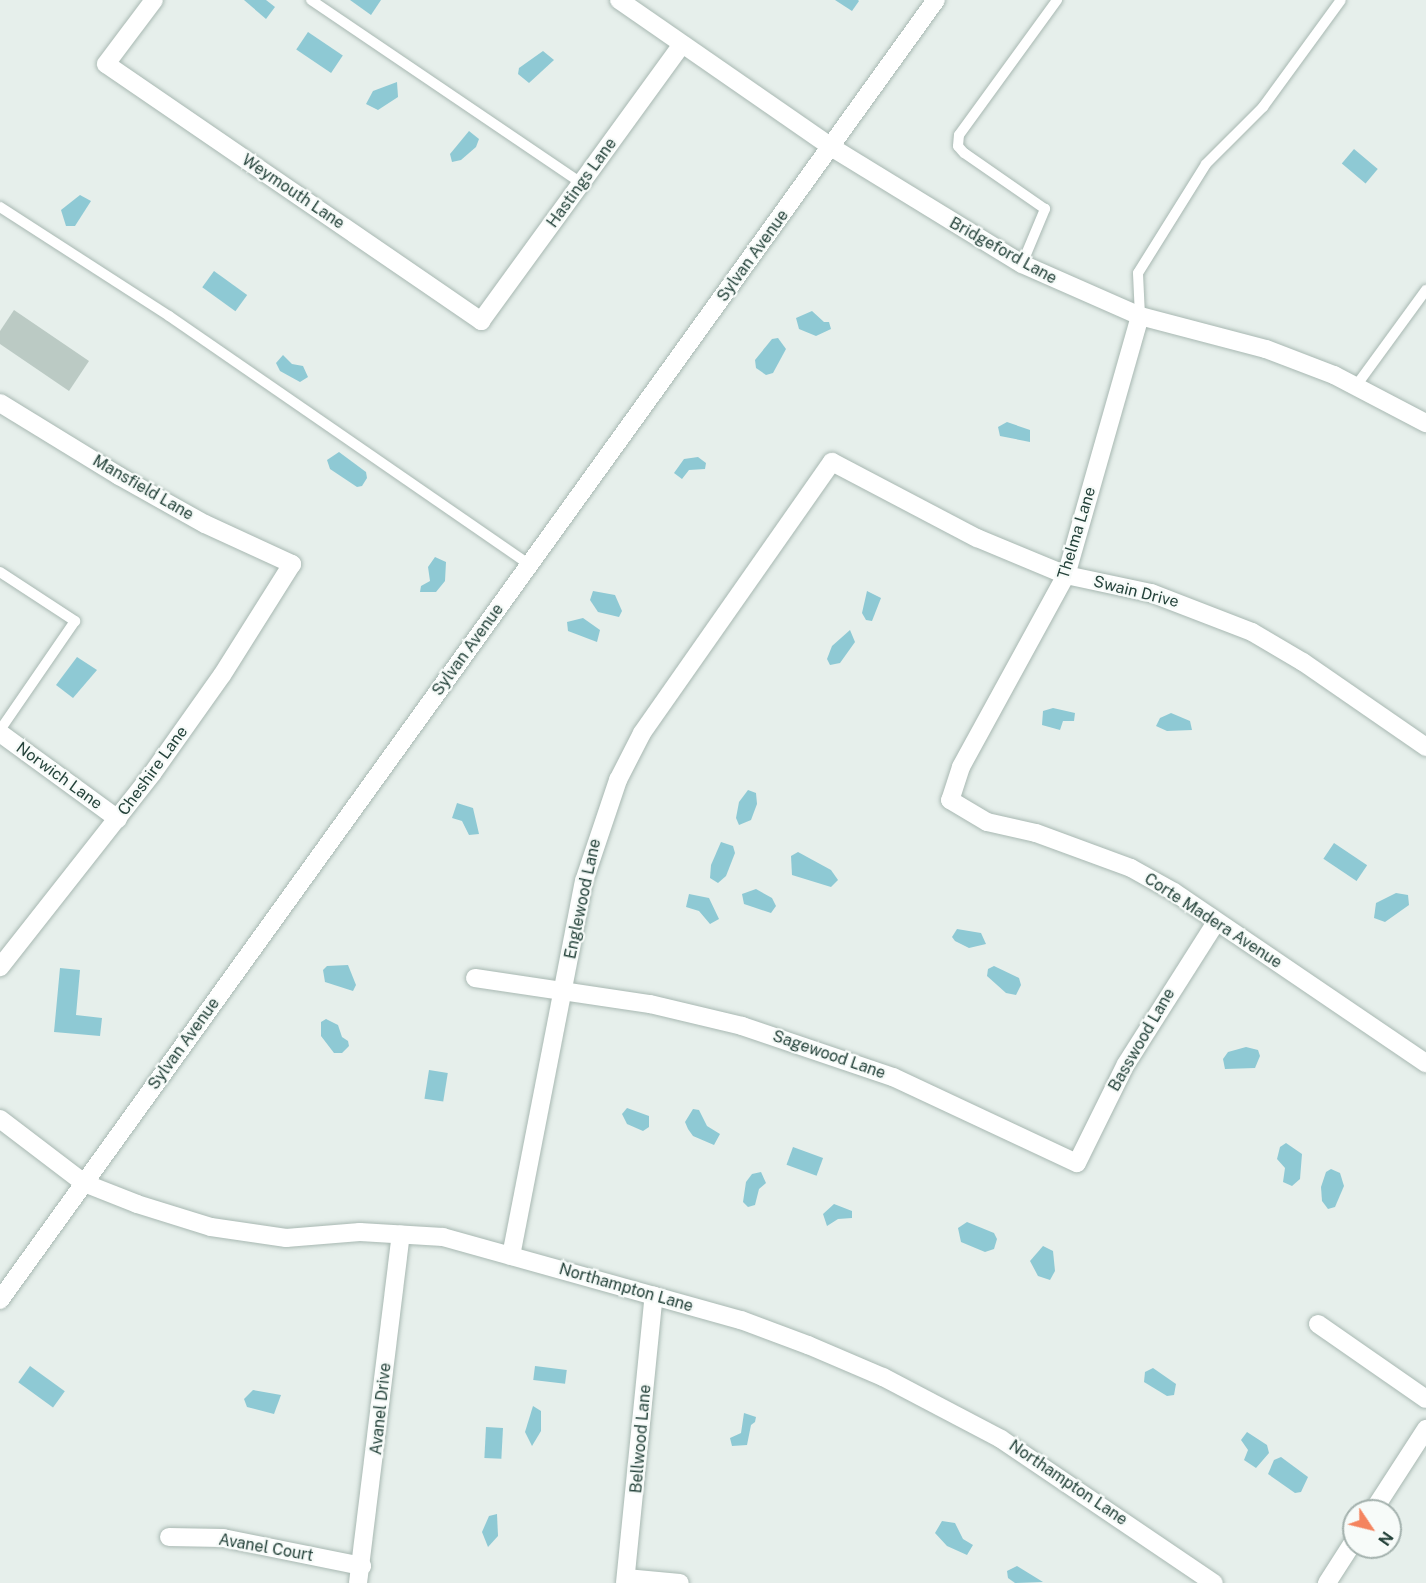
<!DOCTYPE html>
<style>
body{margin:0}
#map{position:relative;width:1426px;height:1583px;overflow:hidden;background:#e6efeb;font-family:"Public Sans",sans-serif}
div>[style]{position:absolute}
.water>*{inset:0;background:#8ec9d4;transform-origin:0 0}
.building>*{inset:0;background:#bbcac4}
.roads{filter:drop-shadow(0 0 2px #a8b8b2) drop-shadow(0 0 2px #a8b8b2)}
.lane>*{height:10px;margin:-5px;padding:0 5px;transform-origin:5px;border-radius:5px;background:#fff}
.street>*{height:18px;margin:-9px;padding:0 9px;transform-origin:9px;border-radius:9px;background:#fff}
.secondary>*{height:18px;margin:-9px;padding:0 9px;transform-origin:9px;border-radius:9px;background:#fff}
span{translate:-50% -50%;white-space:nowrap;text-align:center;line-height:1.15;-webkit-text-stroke:4.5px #f7fbf9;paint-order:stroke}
.street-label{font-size:16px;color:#24423a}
.north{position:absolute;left:1342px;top:1499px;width:60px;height:60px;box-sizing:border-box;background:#f7fbf9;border:2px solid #a3b1ad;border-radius:50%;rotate:125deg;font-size:16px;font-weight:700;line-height:24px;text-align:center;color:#24423a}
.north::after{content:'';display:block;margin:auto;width:21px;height:27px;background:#f4845f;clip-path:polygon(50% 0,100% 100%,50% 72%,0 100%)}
</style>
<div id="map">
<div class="water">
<i style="clip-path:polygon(244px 0,266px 0,275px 7px,266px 19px)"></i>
<i style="clip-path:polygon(350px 0,381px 0,371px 15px)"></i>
<i style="clip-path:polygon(835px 0,858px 0,859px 1px,852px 11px)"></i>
<i style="left:308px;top:32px;width:42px;height:21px;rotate:34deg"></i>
<i style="clip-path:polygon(543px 51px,554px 60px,529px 83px,518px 74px,519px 68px)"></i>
<i style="clip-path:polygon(397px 82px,398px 97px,378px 110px,366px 104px,373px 91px)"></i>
<i style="clip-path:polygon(469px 131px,479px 139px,476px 147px,461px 160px,452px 162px,450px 154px)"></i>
<i style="left:1354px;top:149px;width:31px;height:19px;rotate:40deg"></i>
<i style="clip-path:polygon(80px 195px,91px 201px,75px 226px,66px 226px,61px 210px)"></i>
<i style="left:214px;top:271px;width:41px;height:20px;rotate:36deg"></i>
<i style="clip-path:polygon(812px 311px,824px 322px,829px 322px,831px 329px,816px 336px,799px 329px,796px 318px)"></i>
<i style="clip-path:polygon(778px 338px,786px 349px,773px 373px,766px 375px,756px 368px,755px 360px,772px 339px)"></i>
<i style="clip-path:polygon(283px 355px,292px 364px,303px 366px,308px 377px,300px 382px,280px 371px,276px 363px)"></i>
<i style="clip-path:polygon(1007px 422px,1030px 430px,1030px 442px,1000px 436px,998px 427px)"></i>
<i style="clip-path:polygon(339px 452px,366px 472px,367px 478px,362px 486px,357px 487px,330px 469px,327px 460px)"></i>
<i style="clip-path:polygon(698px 457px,706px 463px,705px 469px,689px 470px,682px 479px,674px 473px,684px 459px)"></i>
<i style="clip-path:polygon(435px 557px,446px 562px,445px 581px,436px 592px,420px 592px,421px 586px,430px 581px,428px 567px)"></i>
<i style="clip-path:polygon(593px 591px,615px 595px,622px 611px,619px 617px,598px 612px,590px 600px)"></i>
<i style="clip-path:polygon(867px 591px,881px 598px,872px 621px,866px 620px,862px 613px)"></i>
<i style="clip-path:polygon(583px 618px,600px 630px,597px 642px,568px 631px,567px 622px)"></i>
<i style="clip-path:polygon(850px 630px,855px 642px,840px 663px,830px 665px,827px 659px,832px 646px)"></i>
<i style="clip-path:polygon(77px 657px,97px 670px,73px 698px,56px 685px)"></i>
<i style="clip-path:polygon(1053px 708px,1075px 713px,1074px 721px,1063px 721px,1060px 730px,1042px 725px,1043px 711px)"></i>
<i style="clip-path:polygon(1171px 713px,1190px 721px,1192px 730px,1167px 731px,1156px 726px,1160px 718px)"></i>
<i style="clip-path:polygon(748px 790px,756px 793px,757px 804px,751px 820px,739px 825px,736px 818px,739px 802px)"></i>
<i style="clip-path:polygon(457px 803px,473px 808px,479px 834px,469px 835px,462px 821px,452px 818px)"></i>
<i style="clip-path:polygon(721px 842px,733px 846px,735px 853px,726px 876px,718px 883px,710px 878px,711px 865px)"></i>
<i style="left:1334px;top:843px;width:40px;height:19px;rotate:34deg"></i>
<i style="clip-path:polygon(798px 852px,831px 870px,838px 880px,831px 887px,792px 875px,791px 856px)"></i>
<i style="clip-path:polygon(756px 889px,772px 898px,776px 906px,771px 913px,744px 904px,742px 894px)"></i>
<i style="clip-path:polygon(1396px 893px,1408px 895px,1409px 905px,1385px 922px,1374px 918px,1376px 903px)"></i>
<i style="clip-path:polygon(689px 894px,709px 898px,719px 919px,710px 924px,699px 911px,686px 907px)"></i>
<i style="clip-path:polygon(957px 929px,981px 933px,986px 944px,969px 948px,955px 941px,952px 937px)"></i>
<i style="clip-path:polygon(348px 965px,356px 985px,353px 991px,325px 982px,323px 970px,327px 966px)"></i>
<i style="clip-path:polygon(994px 966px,1019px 978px,1021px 985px,1016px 995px,1006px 993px,987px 976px,988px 969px)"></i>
<i style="clip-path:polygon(60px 968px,80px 970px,76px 1015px,102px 1018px,100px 1036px,54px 1032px)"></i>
<i style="clip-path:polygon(326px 1019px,338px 1025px,342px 1037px,348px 1041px,349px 1046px,342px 1053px,334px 1053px,321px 1036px,321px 1022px)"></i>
<i style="clip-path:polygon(1246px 1047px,1258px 1050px,1260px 1056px,1255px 1068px,1225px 1069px,1223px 1059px,1228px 1052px)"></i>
<i style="left:429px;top:1070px;width:19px;height:29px;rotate:9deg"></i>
<i style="clip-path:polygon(627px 1108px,649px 1116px,649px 1127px,643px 1131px,627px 1124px,622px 1114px)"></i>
<i style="clip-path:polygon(693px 1109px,699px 1110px,707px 1126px,720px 1134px,714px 1145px,693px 1136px,688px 1129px,685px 1122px)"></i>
<i style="clip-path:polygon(1286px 1143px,1302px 1154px,1300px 1179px,1292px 1186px,1283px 1182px,1285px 1168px,1277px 1159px,1280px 1147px)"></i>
<i style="left:793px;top:1147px;width:32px;height:19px;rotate:20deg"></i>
<i style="clip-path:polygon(1331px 1169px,1340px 1173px,1344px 1186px,1335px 1207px,1328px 1209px,1322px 1201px,1321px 1187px,1326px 1172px)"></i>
<i style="clip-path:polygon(761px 1172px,766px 1183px,759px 1189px,755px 1205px,748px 1207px,743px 1202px,746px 1182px,752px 1174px)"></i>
<i style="clip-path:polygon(834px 1204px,852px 1211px,852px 1218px,838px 1219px,827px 1226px,823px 1214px)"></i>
<i style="clip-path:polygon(967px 1222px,994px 1233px,997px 1239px,994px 1249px,985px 1252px,961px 1242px,958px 1228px)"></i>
<i style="clip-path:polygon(1043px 1246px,1053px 1251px,1055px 1271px,1050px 1280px,1038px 1276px,1030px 1261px)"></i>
<i style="left:30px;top:1366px;width:43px;height:20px;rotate:36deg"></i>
<i style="left:535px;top:1366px;width:32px;height:14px;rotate:7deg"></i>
<i style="clip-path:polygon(1153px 1368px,1176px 1384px,1174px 1395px,1167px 1396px,1144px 1382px,1145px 1372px)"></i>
<i style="clip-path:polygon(253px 1390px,281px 1395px,274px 1414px,247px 1407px,244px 1399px)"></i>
<i style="clip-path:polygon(533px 1406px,541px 1411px,541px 1431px,532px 1446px,525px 1432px)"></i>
<i style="clip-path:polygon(744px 1413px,756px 1417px,755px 1422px,751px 1425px,747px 1445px,732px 1446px,730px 1438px,741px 1433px)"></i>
<i style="left:486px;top:1427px;width:17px;height:31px;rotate:3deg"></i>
<i style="clip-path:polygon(1247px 1432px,1267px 1445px,1269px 1453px,1256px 1468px,1244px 1460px,1248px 1450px,1241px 1440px)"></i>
<i style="clip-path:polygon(1281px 1457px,1308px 1477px,1301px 1492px,1295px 1493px,1268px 1474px,1274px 1460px)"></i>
<i style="clip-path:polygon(497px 1514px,498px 1536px,488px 1547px,482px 1532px,489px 1516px)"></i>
<i style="clip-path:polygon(942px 1521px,955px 1523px,963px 1539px,973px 1545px,967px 1555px,947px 1546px,935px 1533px)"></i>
<i style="clip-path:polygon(1017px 1566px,1043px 1582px,1015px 1583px,1008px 1578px,1007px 1571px)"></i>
</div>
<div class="building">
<i style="clip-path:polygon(14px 310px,89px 361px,69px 391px,0 344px,0 331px)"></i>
</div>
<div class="roads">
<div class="lane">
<i style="left:311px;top:0;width:326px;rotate:34.1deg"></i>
<i style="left:0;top:207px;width:201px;rotate:32.8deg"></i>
<i style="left:169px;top:316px;width:439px;rotate:34.6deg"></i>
<i style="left:1022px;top:264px;width:60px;rotate:-67.3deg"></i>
<i style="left:1045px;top:209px;width:98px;rotate:-145.3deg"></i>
<i style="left:964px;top:153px;width:9px;rotate:-131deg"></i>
<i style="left:958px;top:146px;width:11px;rotate:-85deg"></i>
<i style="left:959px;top:135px;width:167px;rotate:-54deg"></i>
<i style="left:1140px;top:316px;width:43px;rotate:-92.7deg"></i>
<i style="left:1138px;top:273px;width:128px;rotate:-58deg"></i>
<i style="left:1206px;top:164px;width:81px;rotate:-45deg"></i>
<i style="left:1263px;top:107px;width:132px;rotate:-53.9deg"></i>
<i style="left:1356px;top:386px;width:119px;rotate:-53.9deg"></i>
<i style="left:0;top:572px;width:90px;rotate:33.2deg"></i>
<i style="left:75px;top:621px;width:132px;rotate:124.5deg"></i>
</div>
<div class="street">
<i style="left:154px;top:0;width:80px;rotate:126.9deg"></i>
<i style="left:106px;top:64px;width:455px;rotate:34.4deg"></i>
<i style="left:481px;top:321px;width:342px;rotate:-54deg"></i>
<i style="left:619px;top:0;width:258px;rotate:34.7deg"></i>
<i style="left:831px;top:147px;width:224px;rotate:31.5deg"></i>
<i style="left:1022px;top:264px;width:129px;rotate:23.8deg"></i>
<i style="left:1140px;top:316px;width:130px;rotate:14.7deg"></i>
<i style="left:1266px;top:349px;width:73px;rotate:20.9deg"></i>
<i style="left:1334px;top:375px;width:104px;rotate:27.6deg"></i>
<i style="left:1140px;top:316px;width:269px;rotate:105.9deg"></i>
<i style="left:1066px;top:575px;width:219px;rotate:118.7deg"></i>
<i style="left:961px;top:767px;width:35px;rotate:108deg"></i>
<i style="left:950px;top:800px;width:43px;rotate:30.7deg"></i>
<i style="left:987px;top:822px;width:50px;rotate:12.7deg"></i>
<i style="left:1036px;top:833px;width:101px;rotate:20.2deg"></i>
<i style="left:1131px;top:868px;width:49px;rotate:29.2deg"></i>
<i style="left:1174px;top:892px;width:305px;rotate:34.2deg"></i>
<i style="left:0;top:403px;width:140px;rotate:31.5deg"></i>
<i style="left:119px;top:476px;width:98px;rotate:29.2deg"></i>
<i style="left:205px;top:524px;width:96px;rotate:24.7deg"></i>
<i style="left:292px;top:564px;width:131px;rotate:122.2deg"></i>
<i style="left:222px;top:675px;width:121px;rotate:125.3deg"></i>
<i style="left:152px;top:774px;width:246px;rotate:128.2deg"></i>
<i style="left:0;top:733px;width:146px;rotate:36.1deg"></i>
<i style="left:475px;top:978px;width:177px;rotate:8.5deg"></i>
<i style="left:650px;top:1004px;width:95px;rotate:13.4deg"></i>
<i style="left:742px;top:1026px;width:159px;rotate:18.7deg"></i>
<i style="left:893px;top:1077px;width:203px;rotate:25.1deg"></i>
<i style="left:1077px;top:1163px;width:110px;rotate:-63.7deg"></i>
<i style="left:1126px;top:1064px;width:168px;rotate:-57.6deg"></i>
<i style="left:0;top:1119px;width:106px;rotate:37.3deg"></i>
<i style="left:84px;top:1183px;width:57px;rotate:21.6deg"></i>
<i style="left:137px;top:1204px;width:77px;rotate:17.3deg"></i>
<i style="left:211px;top:1227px;width:76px;rotate:8.3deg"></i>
<i style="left:286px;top:1238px;width:74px;rotate:-4.6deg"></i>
<i style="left:360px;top:1232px;width:83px;rotate:3.4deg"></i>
<i style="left:443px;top:1237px;width:309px;rotate:15.6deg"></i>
<i style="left:741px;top:1320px;width:72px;rotate:20.5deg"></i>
<i style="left:808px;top:1345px;width:82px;rotate:23.1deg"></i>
<i style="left:883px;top:1377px;width:133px;rotate:27.7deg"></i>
<i style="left:1001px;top:1439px;width:257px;rotate:34.1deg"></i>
<i style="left:511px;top:1256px;width:382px;rotate:-79deg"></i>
<i style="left:584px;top:881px;width:107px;rotate:-71.4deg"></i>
<i style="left:618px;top:780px;width:53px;rotate:-62.9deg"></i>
<i style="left:642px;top:733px;width:331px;rotate:-55deg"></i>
<i style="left:832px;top:462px;width:164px;rotate:27.7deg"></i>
<i style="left:977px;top:538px;width:96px;rotate:22.6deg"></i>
<i style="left:1066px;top:575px;width:87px;rotate:12deg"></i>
<i style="left:1151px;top:593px;width:108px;rotate:21.1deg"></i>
<i style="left:1252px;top:632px;width:59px;rotate:30.5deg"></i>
<i style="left:1303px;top:662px;width:150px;rotate:34.6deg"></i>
<i style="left:1318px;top:1324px;width:131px;rotate:34.8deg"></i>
<i style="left:1373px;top:1511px;width:98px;rotate:-57.1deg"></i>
<i style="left:169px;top:1537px;width:54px;rotate:1.1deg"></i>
<i style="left:223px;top:1538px;width:142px;rotate:11.4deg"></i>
<i style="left:626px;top:1578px;width:54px;rotate:5.3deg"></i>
<i style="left:358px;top:1583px;width:351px;rotate:-83deg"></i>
<i style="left:625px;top:1583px;width:289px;rotate:-84.3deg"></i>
<i style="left:1327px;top:1583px;width:50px;rotate:-57.3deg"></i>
</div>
<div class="secondary">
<i style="left:0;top:1300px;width:1602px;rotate:-54.25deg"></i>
</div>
</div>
<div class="street-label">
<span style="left:582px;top:183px;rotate:-54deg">Hastings Lane</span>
<span style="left:293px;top:192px;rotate:34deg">Weymouth Lane</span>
<span style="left:1003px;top:251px;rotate:29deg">Bridgeford Lane</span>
<span style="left:753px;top:256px;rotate:-54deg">Sylvan Avenue</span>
<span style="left:143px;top:488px;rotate:30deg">Mansfield Lane</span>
<span style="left:1077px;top:533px;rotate:-73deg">Thelma Lane</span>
<span style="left:1136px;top:592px;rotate:14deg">Swain Drive</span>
<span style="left:468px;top:650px;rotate:-54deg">Sylvan Avenue</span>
<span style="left:153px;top:771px;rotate:-54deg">Cheshire Lane</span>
<span style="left:59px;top:776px;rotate:36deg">Norwich Lane</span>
<span style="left:583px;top:899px;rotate:-78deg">Englewood Lane</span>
<span style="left:1213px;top:921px;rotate:33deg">Corte Madera Avenue</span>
<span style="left:1142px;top:1040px;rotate:-60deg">Basswood Lane</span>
<span style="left:184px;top:1044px;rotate:-54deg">Sylvan Avenue</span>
<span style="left:829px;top:1055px;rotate:19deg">Sagewood Lane</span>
<span style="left:626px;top:1288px;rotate:16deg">Northampton Lane</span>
<span style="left:381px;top:1409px;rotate:-84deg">Avanel Drive</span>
<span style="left:641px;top:1439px;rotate:-85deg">Bellwood Lane</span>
<span style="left:1068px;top:1483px;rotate:34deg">Northampton Lane</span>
<span style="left:266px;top:1548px;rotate:10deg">Avanel Court</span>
</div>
<div class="north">N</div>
</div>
